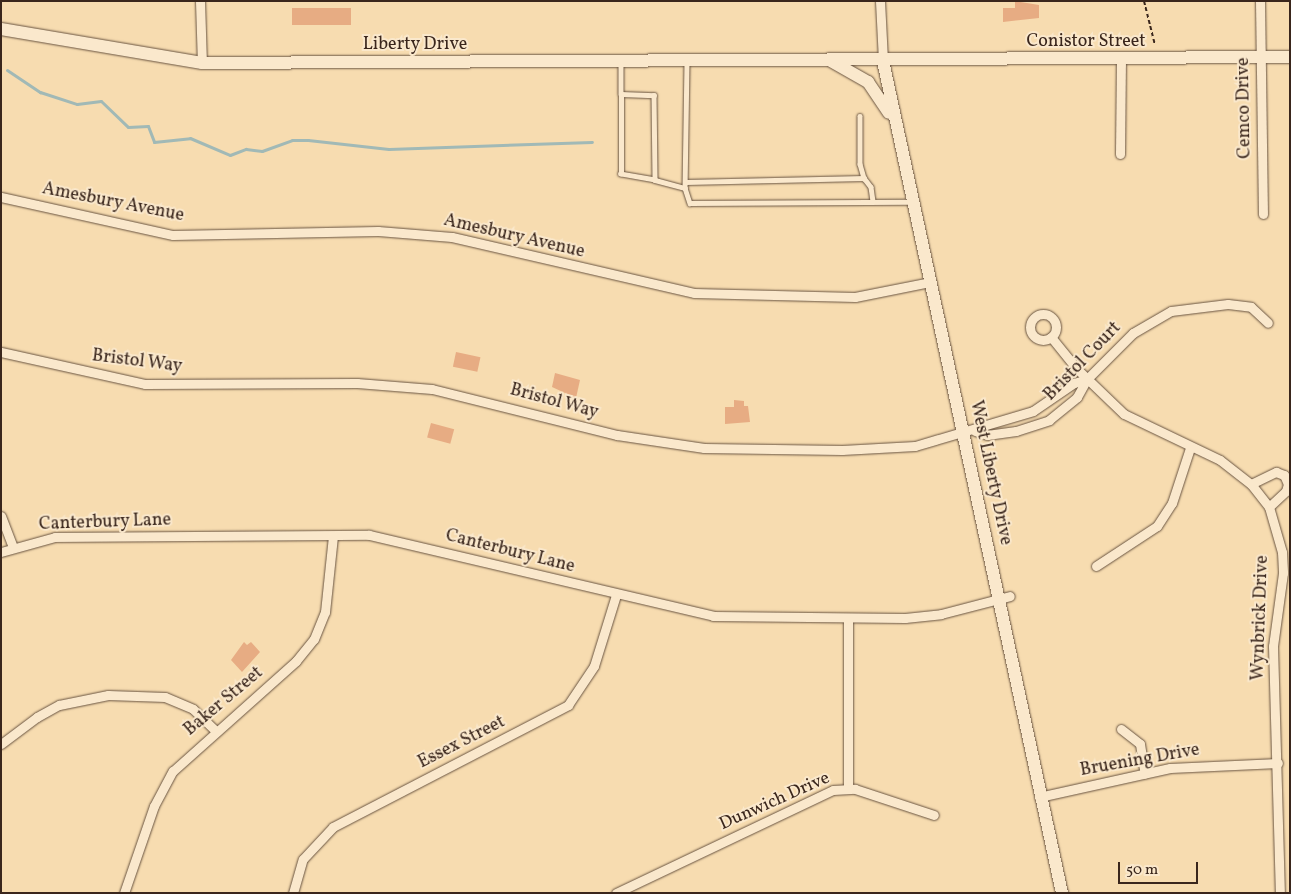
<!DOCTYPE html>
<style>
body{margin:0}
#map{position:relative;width:1291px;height:894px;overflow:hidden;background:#f7dcb0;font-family:Vollkorn,serif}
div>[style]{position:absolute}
.stream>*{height:3px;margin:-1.5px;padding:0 1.5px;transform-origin:1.5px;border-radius:1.5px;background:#a1b9b6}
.building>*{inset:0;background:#e7ac83;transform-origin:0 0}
.path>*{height:2px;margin-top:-1px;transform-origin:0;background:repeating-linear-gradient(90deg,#3a261c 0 4px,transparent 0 6.5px)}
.roads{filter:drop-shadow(0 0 1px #695441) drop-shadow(0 0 1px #695441)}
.service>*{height:4.5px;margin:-2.25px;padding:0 2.25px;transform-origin:2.25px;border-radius:2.25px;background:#fae8cc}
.minor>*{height:9px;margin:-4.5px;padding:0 4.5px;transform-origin:4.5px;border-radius:4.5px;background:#fae8cc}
.minor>.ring{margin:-4.5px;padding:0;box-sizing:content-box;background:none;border:9px solid #fae8cc;border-radius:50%}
.secondary>*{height:12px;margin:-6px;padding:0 6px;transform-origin:6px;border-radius:6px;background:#fae8cc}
span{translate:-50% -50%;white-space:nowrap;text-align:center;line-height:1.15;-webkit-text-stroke:4px #fae8cc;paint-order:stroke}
.street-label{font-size:18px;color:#3a261c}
.frame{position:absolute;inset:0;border:2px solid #3a261c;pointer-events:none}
.scale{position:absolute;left:1118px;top:862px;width:80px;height:22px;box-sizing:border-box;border:2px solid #3a261c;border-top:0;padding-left:6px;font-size:15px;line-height:18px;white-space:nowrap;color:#3a261c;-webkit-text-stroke:4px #fae8cc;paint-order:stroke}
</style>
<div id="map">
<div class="stream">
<i style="left:7px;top:70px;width:40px;rotate:34deg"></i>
<i style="left:40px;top:92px;width:39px;rotate:18deg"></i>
<i style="left:77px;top:104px;width:24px;rotate:-7deg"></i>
<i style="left:101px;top:101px;width:37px;rotate:44deg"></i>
<i style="left:128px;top:127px;width:20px;rotate:-3deg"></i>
<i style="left:148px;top:126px;width:17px;rotate:69deg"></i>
<i style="left:154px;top:142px;width:36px;rotate:-6deg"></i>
<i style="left:190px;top:138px;width:43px;rotate:23deg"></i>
<i style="left:230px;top:155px;width:17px;rotate:-21deg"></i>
<i style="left:246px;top:149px;width:16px;rotate:7deg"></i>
<i style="left:262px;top:151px;width:32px;rotate:-20deg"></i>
<i style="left:292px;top:140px;width:16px"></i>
<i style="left:308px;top:140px;width:81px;rotate:6.3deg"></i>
<i style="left:389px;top:149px;width:203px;rotate:-2deg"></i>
</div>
<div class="building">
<i style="clip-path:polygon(1015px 1px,1039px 5px,1039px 18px,1003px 22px,1003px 8px,1015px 8px)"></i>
<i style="left:351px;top:8px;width:17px;height:59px;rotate:90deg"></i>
<i style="left:456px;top:352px;width:25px;height:15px;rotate:12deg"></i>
<i style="clip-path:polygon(555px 373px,580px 380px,576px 398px,552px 387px)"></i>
<i style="clip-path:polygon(734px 400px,744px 401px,744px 406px,748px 406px,750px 422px,725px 424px,725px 407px,734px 407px)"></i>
<i style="left:431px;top:423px;width:24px;height:15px;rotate:15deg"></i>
<i style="clip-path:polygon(244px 642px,247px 645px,251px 642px,260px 652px,242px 672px,231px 660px)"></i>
</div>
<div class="path">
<i style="left:1144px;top:1px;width:45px;rotate:76deg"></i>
</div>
<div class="roads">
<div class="service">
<i style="left:621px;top:63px;width:31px;rotate:90deg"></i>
<i style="left:687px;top:63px;width:125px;rotate:90.9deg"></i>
<i style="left:685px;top:188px;width:16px;rotate:72deg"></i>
<i style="left:690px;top:203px;width:221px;rotate:-0.3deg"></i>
<i style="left:860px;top:116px;width:48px;rotate:90deg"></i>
<i style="left:860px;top:164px;width:15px;rotate:74deg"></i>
<i style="left:655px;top:180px;width:35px;rotate:-170deg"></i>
<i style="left:621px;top:174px;width:80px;rotate:-90deg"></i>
<i style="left:621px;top:94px;width:33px;rotate:2deg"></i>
<i style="left:654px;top:95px;width:85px;rotate:89.3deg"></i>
<i style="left:655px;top:180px;width:31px;rotate:15deg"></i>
<i style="left:686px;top:182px;width:178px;rotate:-1.3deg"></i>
<i style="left:864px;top:178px;width:11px;rotate:52deg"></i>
<i style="left:871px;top:187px;width:15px;rotate:82deg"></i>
</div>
<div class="minor">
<i style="left:200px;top:1px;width:62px;rotate:88.2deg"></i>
<i style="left:880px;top:1px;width:60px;rotate:87.1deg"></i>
<i style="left:1260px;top:1px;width:213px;rotate:89.2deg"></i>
<i style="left:1120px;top:154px;width:94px;rotate:-89.4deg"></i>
<i style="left:1px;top:197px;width:176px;rotate:12.5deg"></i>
<i style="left:173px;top:235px;width:205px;rotate:-1.1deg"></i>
<i style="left:378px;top:231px;width:74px;rotate:4.6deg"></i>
<i style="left:452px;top:237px;width:248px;rotate:13deg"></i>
<i style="left:694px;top:293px;width:161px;rotate:1.4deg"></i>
<i style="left:855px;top:297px;width:76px;rotate:-11.3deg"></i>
<i class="ring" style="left:1030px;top:314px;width:17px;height:17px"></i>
<i style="left:1051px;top:337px;width:40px;rotate:51deg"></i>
<i style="left:1076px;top:368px;width:66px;rotate:43.8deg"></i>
<i style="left:1124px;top:414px;width:106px;rotate:25.6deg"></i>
<i style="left:1220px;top:460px;width:39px;rotate:38deg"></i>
<i style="left:1251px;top:484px;width:29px;rotate:52deg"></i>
<i style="left:1269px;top:507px;width:47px;rotate:73.9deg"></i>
<i style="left:1282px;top:552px;width:21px;rotate:87deg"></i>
<i style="left:1283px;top:573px;width:74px;rotate:97.8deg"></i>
<i style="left:1273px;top:646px;width:247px;rotate:88.4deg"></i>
<i style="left:1px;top:352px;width:148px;rotate:12.5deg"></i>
<i style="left:145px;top:384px;width:212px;rotate:-0.3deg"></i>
<i style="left:357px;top:383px;width:75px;rotate:4.6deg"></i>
<i style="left:432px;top:389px;width:191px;rotate:14deg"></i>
<i style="left:617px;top:435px;width:88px;rotate:8.5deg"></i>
<i style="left:704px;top:448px;width:138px;rotate:0.8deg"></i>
<i style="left:842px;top:450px;width:73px;rotate:-3.1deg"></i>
<i style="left:915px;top:446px;width:123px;rotate:-16.5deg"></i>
<i style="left:1033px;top:411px;width:50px;rotate:-34.3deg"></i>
<i style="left:1074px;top:383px;width:14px;rotate:-17deg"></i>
<i style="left:975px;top:431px;width:13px;rotate:18deg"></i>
<i style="left:987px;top:435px;width:29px;rotate:-8deg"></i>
<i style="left:1016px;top:431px;width:35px;rotate:-18deg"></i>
<i style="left:1049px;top:420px;width:36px;rotate:-39deg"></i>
<i style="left:1077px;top:397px;width:21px;rotate:-61deg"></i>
<i style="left:1087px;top:379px;width:65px;rotate:-45deg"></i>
<i style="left:1133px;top:333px;width:44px;rotate:-30.1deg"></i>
<i style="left:1171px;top:311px;width:57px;rotate:-7deg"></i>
<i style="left:1228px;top:304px;width:23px;rotate:7deg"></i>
<i style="left:1251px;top:307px;width:23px;rotate:43deg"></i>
<i style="left:1251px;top:484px;width:28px;rotate:-26deg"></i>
<i style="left:1276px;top:472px;width:9px;rotate:21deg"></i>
<i style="left:1284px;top:475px;width:10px;rotate:66deg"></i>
<i style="left:1288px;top:484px;width:7px;rotate:106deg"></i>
<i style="left:1286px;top:491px;width:23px;rotate:137deg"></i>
<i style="left:1px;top:516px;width:33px;rotate:69deg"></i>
<i style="left:1px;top:552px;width:56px;rotate:-15.5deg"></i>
<i style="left:55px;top:537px;width:314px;rotate:-0.4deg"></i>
<i style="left:369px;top:535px;width:353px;rotate:13.2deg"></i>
<i style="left:713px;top:616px;width:192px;rotate:0.6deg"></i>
<i style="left:905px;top:618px;width:36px;rotate:-6deg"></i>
<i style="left:941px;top:614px;width:71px;rotate:-14.6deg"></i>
<i style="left:1096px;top:566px;width:73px;rotate:-33.3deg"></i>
<i style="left:1157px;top:526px;width:27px;rotate:-57deg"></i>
<i style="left:1172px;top:503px;width:58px;rotate:-71.9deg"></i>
<i style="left:1121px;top:729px;width:24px;rotate:38deg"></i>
<i style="left:1140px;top:744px;width:30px;rotate:81deg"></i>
<i style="left:1px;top:744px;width:45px;rotate:-36.9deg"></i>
<i style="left:37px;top:717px;width:25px;rotate:-29deg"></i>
<i style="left:59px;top:705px;width:50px;rotate:-11.5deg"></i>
<i style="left:108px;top:695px;width:57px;rotate:2deg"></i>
<i style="left:165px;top:697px;width:30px;rotate:23deg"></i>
<i style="left:193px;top:709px;width:32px;rotate:44deg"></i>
<i style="left:848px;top:788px;width:169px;rotate:-90deg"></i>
<i style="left:1039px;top:797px;width:134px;rotate:-12.5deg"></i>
<i style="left:1170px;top:768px;width:108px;rotate:-2.7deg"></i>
<i style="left:124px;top:893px;width:92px;rotate:-71deg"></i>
<i style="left:154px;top:806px;width:40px;rotate:-62deg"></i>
<i style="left:173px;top:771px;width:165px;rotate:-41.8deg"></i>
<i style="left:296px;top:661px;width:28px;rotate:-51deg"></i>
<i style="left:314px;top:639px;width:29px;rotate:-68deg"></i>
<i style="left:325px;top:612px;width:76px;rotate:-84deg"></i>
<i style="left:293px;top:893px;width:35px;rotate:-74deg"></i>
<i style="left:303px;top:859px;width:44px;rotate:-46.8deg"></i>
<i style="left:333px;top:827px;width:265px;rotate:-27.4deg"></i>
<i style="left:568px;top:705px;width:47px;rotate:-56.3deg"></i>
<i style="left:594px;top:666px;width:74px;rotate:-72.8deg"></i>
<i style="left:616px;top:893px;width:240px;rotate:-25.4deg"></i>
<i style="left:833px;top:790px;width:22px;rotate:-3deg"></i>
<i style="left:855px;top:789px;width:83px;rotate:18.2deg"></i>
</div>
<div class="secondary">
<i style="left:1px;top:29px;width:204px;rotate:9.6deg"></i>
<i style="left:202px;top:63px;width:1088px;rotate:-0.32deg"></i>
<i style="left:831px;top:61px;width:43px;rotate:29.6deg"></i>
<i style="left:868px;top:82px;width:37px;rotate:56deg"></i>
<i style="left:883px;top:61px;width:851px;rotate:77.86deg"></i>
</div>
</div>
<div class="street-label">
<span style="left:1086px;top:42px">Conistor Street</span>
<span style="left:415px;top:45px">Liberty Drive</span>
<span style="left:1245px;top:108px;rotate:-91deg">Cemco Drive</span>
<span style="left:113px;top:203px;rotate:11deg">Amesbury Avenue</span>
<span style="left:514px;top:237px;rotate:13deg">Amesbury Avenue</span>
<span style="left:137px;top:362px;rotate:7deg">Bristol Way</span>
<span style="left:1083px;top:362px;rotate:-46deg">Bristol Court</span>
<span style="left:554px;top:402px;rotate:15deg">Bristol Way</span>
<span style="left:990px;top:473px;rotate:78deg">West Liberty Drive</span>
<span style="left:105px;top:523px;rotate:-2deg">Canterbury Lane</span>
<span style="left:510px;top:552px;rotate:14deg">Canterbury Lane</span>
<span style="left:1261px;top:618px;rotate:-88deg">Wynbrick Drive</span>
<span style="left:224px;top:702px;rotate:-40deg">Baker Street</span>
<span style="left:462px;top:743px;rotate:-27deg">Essex Street</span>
<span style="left:1140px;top:761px;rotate:-10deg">Bruening Drive</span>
<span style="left:775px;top:802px;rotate:-24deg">Dunwich Drive</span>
</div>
<div class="frame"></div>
<div class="scale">50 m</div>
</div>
